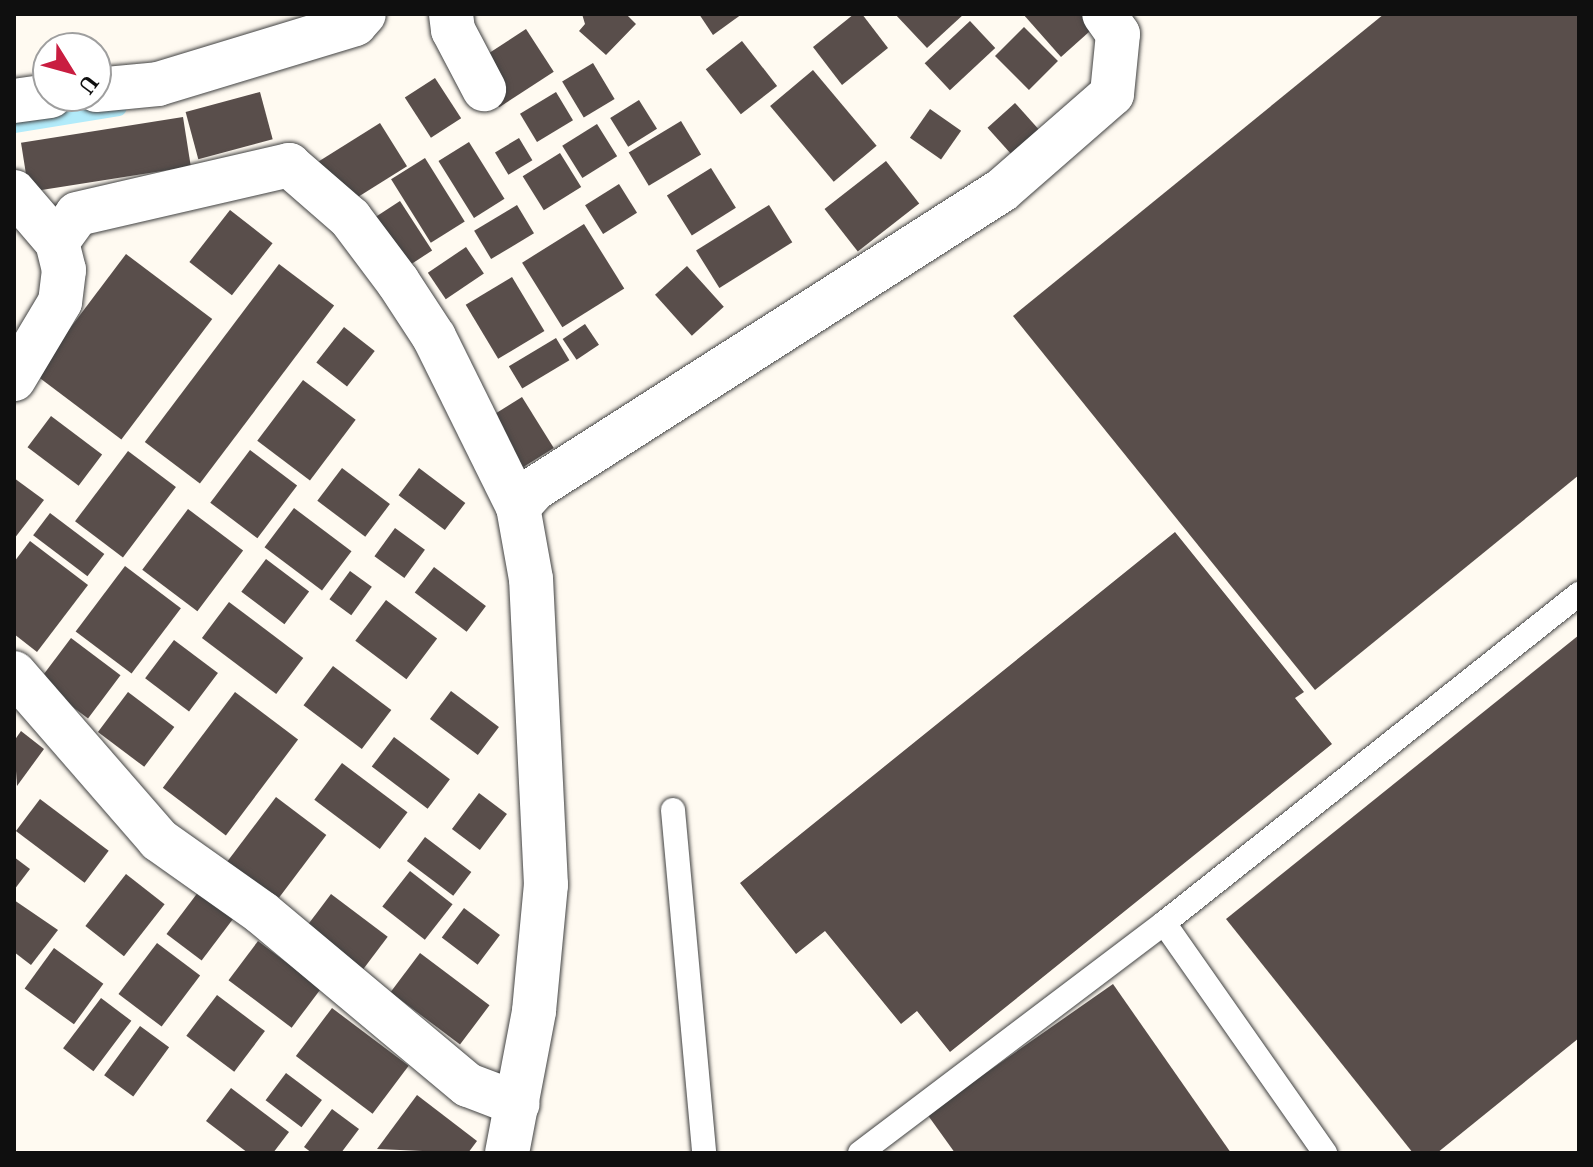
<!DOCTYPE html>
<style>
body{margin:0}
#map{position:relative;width:1593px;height:1167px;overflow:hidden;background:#fffaf1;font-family:"Noto Serif",serif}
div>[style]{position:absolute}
.stream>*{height:16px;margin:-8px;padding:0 8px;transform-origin:8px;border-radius:8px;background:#b2ebfa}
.building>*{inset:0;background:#594e4b;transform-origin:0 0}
.roads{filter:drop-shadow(0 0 2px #424242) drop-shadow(0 0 2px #424242)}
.service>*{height:24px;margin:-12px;padding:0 12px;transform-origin:12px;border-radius:12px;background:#fff}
.minor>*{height:44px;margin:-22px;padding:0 22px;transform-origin:22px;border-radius:22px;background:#fff}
span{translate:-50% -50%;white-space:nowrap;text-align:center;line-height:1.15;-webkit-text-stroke:8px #fff;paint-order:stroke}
.frame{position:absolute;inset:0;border:16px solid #0f0f0f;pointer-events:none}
.north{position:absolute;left:32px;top:32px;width:80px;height:80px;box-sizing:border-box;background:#fff;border:2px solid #9f9f9f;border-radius:50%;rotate:127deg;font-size:22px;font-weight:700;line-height:32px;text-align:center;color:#0f0f0f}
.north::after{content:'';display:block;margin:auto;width:28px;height:36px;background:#c91d40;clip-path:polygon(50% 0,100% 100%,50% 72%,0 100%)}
</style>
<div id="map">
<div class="stream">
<i style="left:14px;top:125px;width:106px;rotate:-9.2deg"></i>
</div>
<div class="building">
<i style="clip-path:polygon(582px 14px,626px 14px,636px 24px,606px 55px,579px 31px,585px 24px)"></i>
<i style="clip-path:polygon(699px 14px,742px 14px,713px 35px)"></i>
<i style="clip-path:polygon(854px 14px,862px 14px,888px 48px,842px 85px,813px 47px)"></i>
<i style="clip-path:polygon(895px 14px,964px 14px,927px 48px)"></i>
<i style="clip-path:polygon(1023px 14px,1090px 14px,1099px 23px,1061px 57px)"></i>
<i style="clip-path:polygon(1384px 14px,1579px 14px,1579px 475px,1315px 690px,1013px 316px)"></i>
<i style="left:970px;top:21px;width:37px;height:62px;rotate:47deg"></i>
<i style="left:1024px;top:27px;width:48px;height:41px;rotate:45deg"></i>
<i style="left:526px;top:29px;width:51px;height:65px;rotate:57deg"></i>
<i style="left:742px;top:41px;width:57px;height:46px;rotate:52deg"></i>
<i style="left:593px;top:63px;width:42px;height:36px;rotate:59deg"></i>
<i style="left:813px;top:70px;width:99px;height:56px;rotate:50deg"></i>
<i style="left:435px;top:78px;width:48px;height:36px;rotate:57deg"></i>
<i style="left:260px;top:92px;width:49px;height:77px;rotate:75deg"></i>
<i style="left:556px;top:92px;width:33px;height:42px;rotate:59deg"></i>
<i style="left:639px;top:100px;width:34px;height:34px;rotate:58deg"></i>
<i style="left:1015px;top:103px;width:46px;height:37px;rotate:48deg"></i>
<i style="left:930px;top:109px;width:38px;height:35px;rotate:35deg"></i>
<i style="left:183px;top:117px;width:50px;height:164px;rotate:81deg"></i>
<i style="left:681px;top:121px;width:39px;height:61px;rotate:59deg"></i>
<i style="left:380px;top:123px;width:51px;height:72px;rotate:58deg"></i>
<i style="left:597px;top:124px;width:38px;height:41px;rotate:58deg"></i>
<i style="left:519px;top:138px;width:26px;height:28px;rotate:59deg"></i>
<i style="left:469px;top:142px;width:67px;height:36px;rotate:58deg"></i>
<i style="left:560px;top:153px;width:40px;height:44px;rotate:58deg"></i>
<i style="left:425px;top:158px;width:75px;height:40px;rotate:58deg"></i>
<i style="left:886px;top:161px;width:54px;height:78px;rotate:52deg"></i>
<i style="left:711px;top:168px;width:47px;height:52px;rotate:58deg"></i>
<i style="left:619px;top:184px;width:34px;height:40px;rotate:58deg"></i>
<i style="left:400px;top:201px;width:59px;height:37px;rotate:57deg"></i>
<i style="left:517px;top:205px;width:33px;height:50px;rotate:59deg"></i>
<i style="left:769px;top:205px;width:44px;height:86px;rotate:58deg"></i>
<i style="left:230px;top:210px;width:54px;height:66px;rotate:38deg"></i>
<i style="left:584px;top:224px;width:76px;height:73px;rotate:58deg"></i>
<i style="left:466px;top:247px;width:32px;height:46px;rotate:56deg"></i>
<i style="left:126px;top:254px;width:108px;height:151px;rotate:37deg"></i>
<i style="left:279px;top:264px;width:69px;height:223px;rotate:37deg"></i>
<i style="left:687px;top:266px;width:55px;height:43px;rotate:48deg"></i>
<i style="left:512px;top:277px;width:63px;height:54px;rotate:59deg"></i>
<i style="left:585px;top:324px;width:25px;height:27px;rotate:56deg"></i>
<i style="left:344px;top:327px;width:39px;height:45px;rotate:38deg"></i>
<i style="left:556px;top:338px;width:26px;height:55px;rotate:59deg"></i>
<i style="left:303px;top:380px;width:66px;height:76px;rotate:37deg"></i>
<i style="left:522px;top:397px;width:60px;height:51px;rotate:58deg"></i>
<i style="left:51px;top:416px;width:64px;height:39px;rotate:37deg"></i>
<i style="left:250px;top:450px;width:59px;height:66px;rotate:37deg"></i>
<i style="left:128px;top:451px;width:60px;height:88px;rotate:37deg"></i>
<i style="left:342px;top:468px;width:60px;height:41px;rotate:37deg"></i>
<i style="left:419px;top:468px;width:58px;height:34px;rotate:37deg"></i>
<i style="clip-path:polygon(14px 478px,44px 500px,14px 539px)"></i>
<i style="left:294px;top:508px;width:72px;height:49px;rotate:37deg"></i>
<i style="left:188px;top:509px;width:69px;height:76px;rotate:37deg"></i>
<i style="left:50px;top:513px;width:68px;height:28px;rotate:37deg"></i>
<i style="left:395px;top:528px;width:37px;height:35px;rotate:36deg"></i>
<i style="clip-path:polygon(1175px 532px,1304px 692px,1295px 698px,1332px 744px,950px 1052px,917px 1011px,901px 1024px,825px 931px,796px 954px,740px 883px)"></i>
<i style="clip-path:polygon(30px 541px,88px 585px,37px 652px,14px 634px,14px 562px)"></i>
<i style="left:266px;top:559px;width:54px;height:41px;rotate:37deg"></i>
<i style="left:125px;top:566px;width:70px;height:82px;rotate:37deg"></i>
<i style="left:434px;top:567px;width:65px;height:32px;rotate:37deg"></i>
<i style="left:350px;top:571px;width:27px;height:35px;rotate:36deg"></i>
<i style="left:386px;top:600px;width:64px;height:51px;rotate:37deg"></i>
<i style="left:229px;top:602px;width:93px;height:45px;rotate:37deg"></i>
<i style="clip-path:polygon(1579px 635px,1579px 1038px,1437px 1153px,1413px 1153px,1226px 919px)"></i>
<i style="left:71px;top:638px;width:62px;height:54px;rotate:37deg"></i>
<i style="left:174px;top:640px;width:55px;height:48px;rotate:37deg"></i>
<i style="left:333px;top:666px;width:73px;height:49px;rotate:37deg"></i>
<i style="left:451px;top:691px;width:60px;height:35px;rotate:37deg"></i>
<i style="left:128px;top:692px;width:58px;height:50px;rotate:37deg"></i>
<i style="left:235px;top:692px;width:79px;height:120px;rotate:37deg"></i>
<i style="clip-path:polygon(21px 731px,44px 749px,17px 786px,14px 741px)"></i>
<i style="left:394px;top:737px;width:70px;height:37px;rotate:37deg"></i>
<i style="left:342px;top:763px;width:82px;height:46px;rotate:37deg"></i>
<i style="left:479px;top:793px;width:35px;height:45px;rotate:37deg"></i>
<i style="left:276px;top:797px;width:63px;height:95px;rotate:37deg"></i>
<i style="left:40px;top:799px;width:86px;height:40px;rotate:37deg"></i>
<i style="left:425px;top:837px;width:58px;height:30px;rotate:37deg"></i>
<i style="clip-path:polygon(14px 857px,30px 869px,14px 890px)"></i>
<i style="left:410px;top:871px;width:54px;height:45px;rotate:38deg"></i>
<i style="left:126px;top:874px;width:49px;height:66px;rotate:38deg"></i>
<i style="left:202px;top:887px;width:44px;height:59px;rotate:37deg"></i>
<i style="left:331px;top:894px;width:71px;height:54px;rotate:37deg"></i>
<i style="clip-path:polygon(14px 900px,58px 930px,31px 965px,14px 952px)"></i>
<i style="left:464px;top:908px;width:45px;height:37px;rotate:37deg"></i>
<i style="left:258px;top:941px;width:79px;height:49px;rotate:37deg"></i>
<i style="left:157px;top:943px;width:54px;height:64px;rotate:37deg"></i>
<i style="left:54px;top:948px;width:61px;height:50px;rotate:36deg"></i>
<i style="left:420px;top:953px;width:87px;height:49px;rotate:37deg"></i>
<i style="clip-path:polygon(1113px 984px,1231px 1153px,955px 1153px,927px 1114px)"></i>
<i style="left:217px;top:995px;width:60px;height:51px;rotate:37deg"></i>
<i style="left:101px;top:998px;width:38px;height:63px;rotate:37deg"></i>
<i style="left:332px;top:1008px;width:96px;height:60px;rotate:37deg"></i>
<i style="left:140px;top:1026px;width:36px;height:61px;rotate:36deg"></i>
<i style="left:286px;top:1073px;width:45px;height:34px;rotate:37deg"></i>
<i style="clip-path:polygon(231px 1088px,289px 1132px,273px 1153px,248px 1153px,206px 1121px)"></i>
<i style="clip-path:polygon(417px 1095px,477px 1141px,468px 1153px,377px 1149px)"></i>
<i style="clip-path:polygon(332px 1109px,359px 1129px,341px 1153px,312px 1153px,304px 1147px)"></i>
</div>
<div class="roads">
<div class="service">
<i style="left:673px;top:810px;width:344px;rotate:84.8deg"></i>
<i style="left:1164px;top:923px;width:281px;rotate:55deg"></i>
<i style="left:860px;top:1153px;width:381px;rotate:-37.1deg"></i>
<i style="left:1164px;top:923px;width:530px;rotate:-38.41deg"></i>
</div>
<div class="minor">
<i style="left:451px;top:14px;width:16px;rotate:83deg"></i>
<i style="left:453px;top:30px;width:67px;rotate:62.3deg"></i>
<i style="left:96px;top:90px;width:62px;rotate:-5.5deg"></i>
<i style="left:158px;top:84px;width:206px;rotate:-16.9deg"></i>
<i style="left:355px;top:24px;width:13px;rotate:-48deg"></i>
<i style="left:14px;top:101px;width:37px;rotate:-8deg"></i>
<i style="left:14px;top:192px;width:66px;rotate:49.3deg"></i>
<i style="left:57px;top:242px;width:29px;rotate:76deg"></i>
<i style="left:64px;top:270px;width:32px;rotate:97deg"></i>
<i style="left:60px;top:302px;width:90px;rotate:120.9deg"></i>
<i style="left:57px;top:242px;width:34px;rotate:-54deg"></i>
<i style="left:77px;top:214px;width:218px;rotate:-13deg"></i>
<i style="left:289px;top:165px;width:81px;rotate:41deg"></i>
<i style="left:350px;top:218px;width:80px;rotate:53.1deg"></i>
<i style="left:398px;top:282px;width:66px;rotate:56.8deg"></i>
<i style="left:434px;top:337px;width:190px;rotate:63.7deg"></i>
<i style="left:14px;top:673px;width:221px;rotate:49deg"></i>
<i style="left:159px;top:840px;width:126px;rotate:35.3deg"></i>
<i style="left:262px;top:913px;width:268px;rotate:39.9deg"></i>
<i style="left:468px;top:1085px;width:53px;rotate:20.8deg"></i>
<i style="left:507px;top:1153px;width:145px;rotate:-79.2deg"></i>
<i style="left:534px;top:1011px;width:127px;rotate:-84.6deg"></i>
<i style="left:546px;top:885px;width:306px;rotate:-92.8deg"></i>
<i style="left:531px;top:579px;width:73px;rotate:-100.2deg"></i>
<i style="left:518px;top:507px;width:24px;rotate:-48deg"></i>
<i style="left:534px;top:489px;width:555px;rotate:-32.57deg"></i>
<i style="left:1002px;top:190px;width:146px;rotate:-41.1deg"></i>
<i style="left:1112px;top:94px;width:60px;rotate:-84.3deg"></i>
<i style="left:1118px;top:34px;width:24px;rotate:-125deg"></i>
</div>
</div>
<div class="frame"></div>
<div class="north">U</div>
</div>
